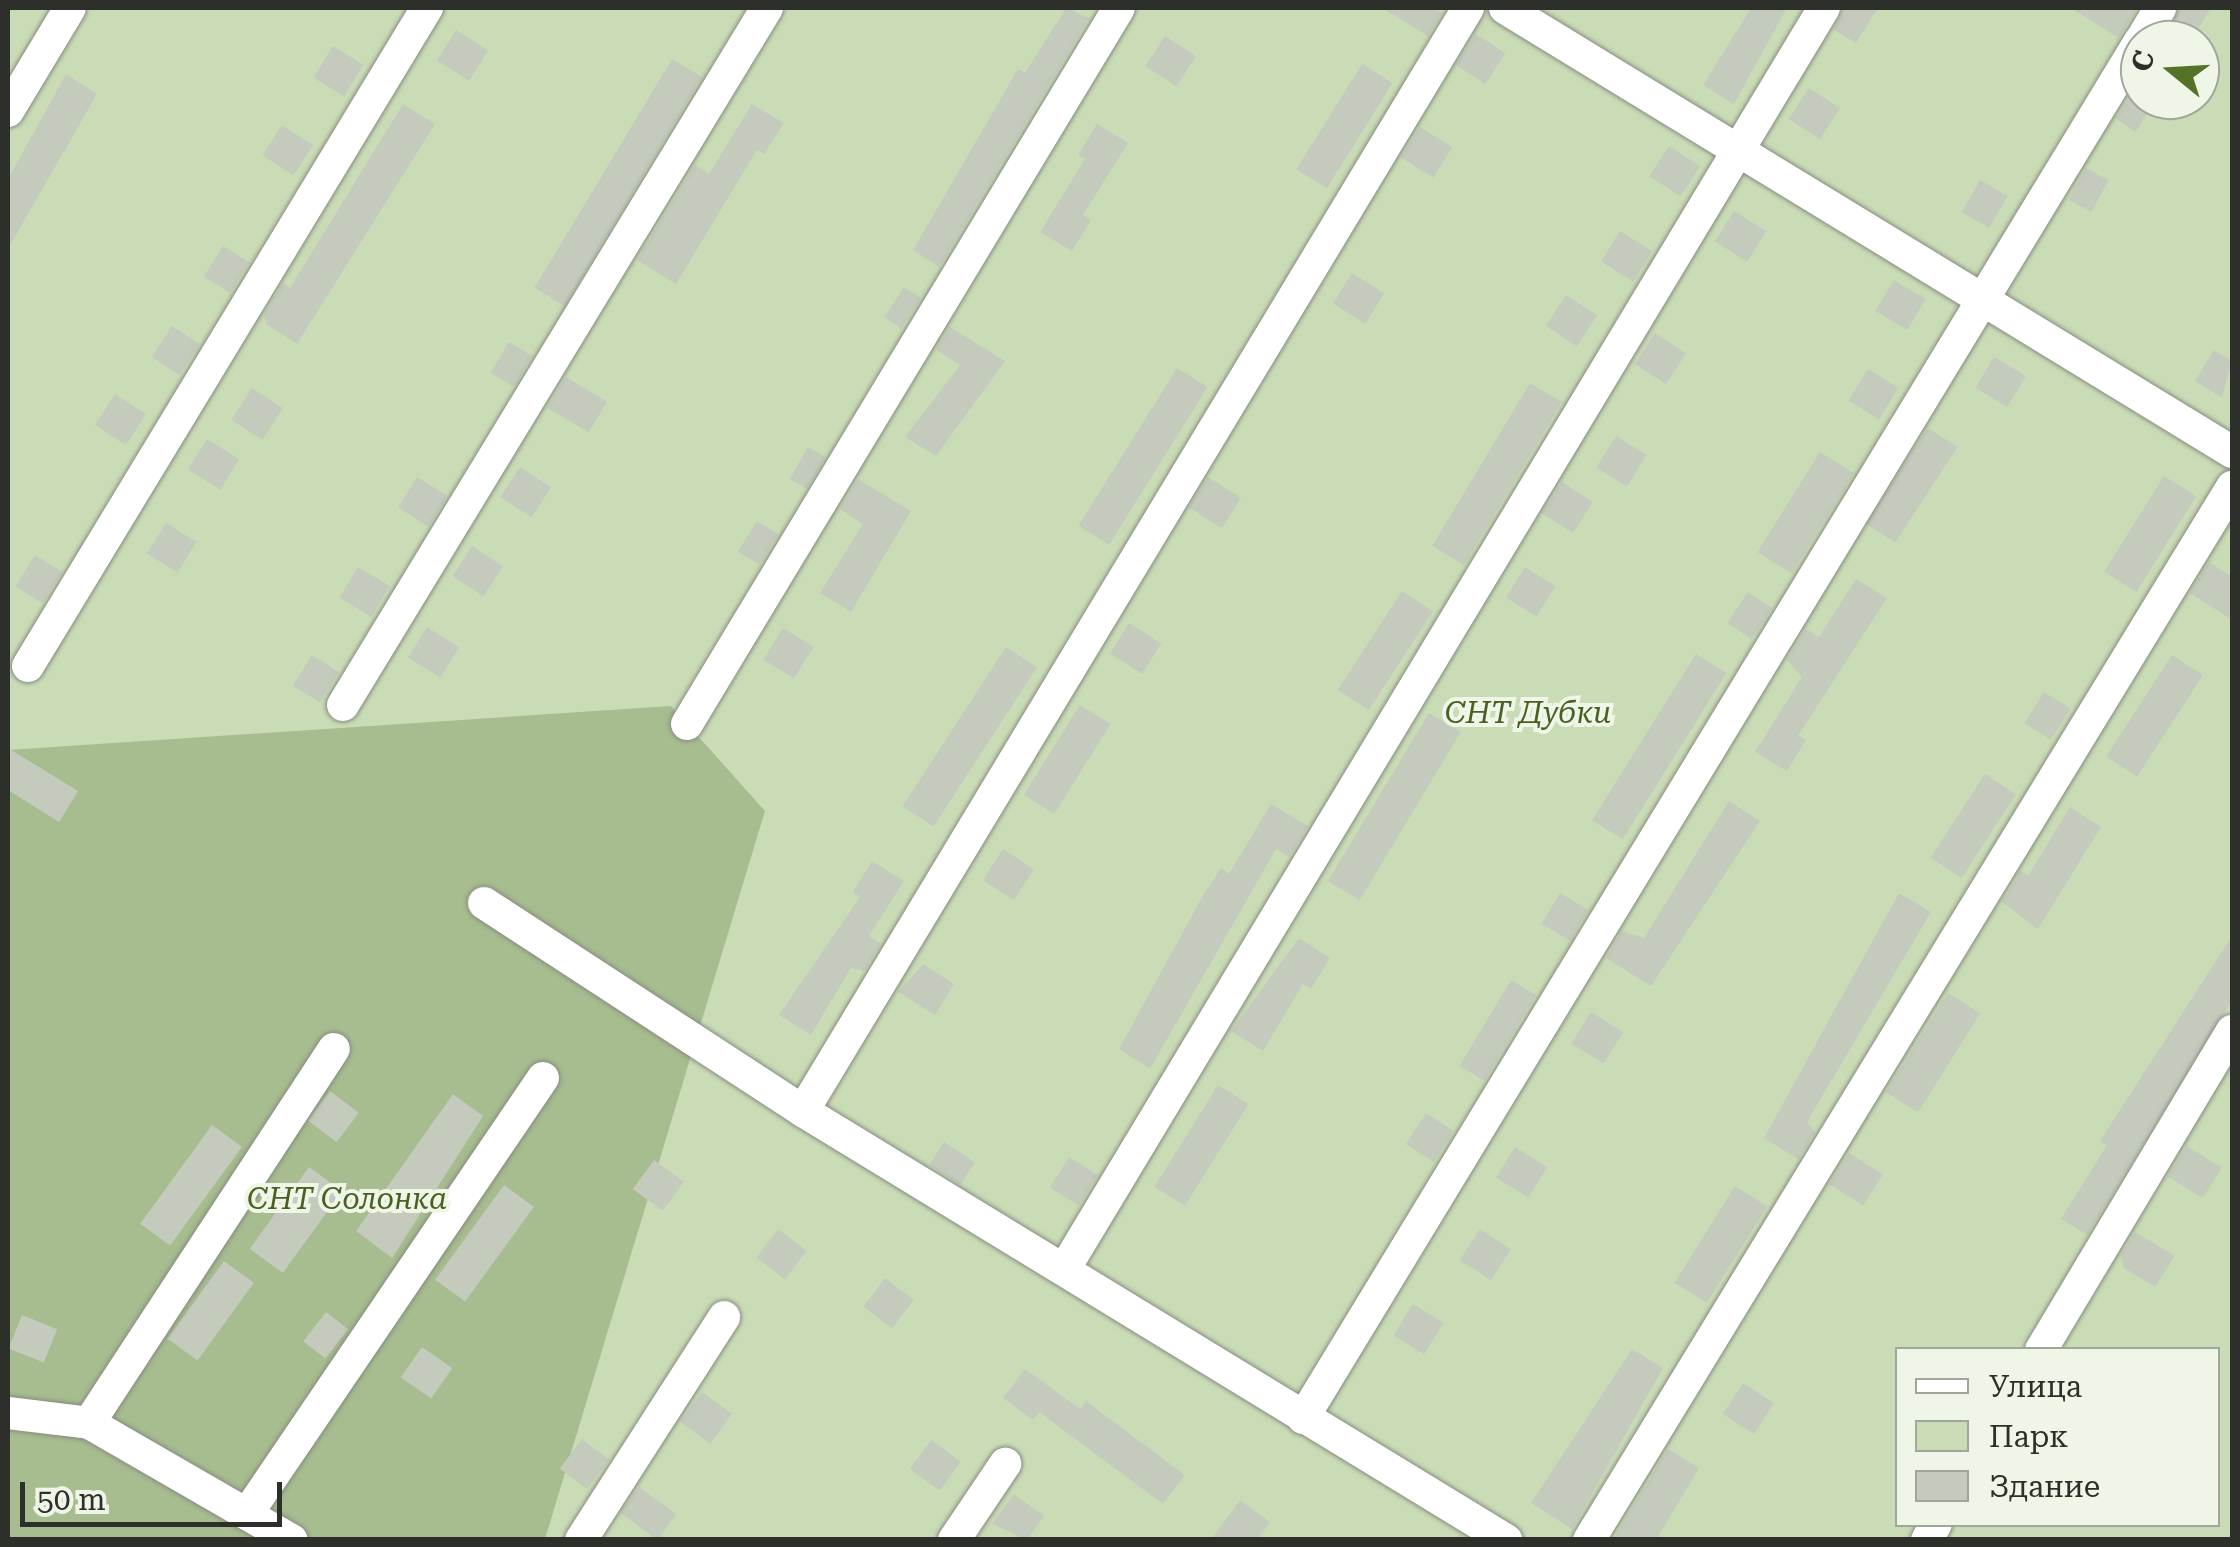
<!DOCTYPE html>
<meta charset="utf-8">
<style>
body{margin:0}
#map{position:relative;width:2240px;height:1547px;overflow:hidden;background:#e1e8da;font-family:"Roboto Serif",serif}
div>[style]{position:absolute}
.green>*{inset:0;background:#cadcb6}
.forest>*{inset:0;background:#a7bc8f}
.building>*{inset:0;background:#c4cbbd;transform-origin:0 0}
.roads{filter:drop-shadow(0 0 2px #868c80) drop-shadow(0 0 2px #868c80)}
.street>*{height:32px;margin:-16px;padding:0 16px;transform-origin:16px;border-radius:16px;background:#fff}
span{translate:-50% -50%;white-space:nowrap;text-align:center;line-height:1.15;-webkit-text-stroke:8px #eff5e7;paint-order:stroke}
.park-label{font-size:30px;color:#486121;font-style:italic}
.frame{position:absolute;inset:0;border:10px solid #2d2f2a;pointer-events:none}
.legend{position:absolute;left:1895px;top:1347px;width:325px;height:180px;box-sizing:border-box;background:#eff5e7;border:2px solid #a1a69b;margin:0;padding:12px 18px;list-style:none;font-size:30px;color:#2d2f2a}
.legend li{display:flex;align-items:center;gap:20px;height:50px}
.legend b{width:50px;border:2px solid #a1a69b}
.north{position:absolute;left:2120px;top:20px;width:100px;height:100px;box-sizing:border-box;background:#eff5e7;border:2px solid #a1a69b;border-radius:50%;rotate:288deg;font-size:28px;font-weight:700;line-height:40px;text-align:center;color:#2d2f2a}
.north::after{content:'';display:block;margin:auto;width:35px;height:45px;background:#557328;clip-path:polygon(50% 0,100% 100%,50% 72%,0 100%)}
.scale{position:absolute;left:20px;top:1482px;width:262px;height:45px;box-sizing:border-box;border:5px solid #2d2f2a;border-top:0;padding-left:12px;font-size:30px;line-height:35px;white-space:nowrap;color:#2d2f2a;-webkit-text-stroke:8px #eff5e7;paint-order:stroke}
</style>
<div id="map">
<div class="green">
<i style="clip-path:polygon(evenodd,8px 8px,2232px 8px,2232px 1539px,216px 1540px,8px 1444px,8px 8px,2140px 40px,2200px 40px,2200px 100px,2140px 100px,2140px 40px,8px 8px,1898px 1350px,2218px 1350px,2218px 1524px,1898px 1524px,1898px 1350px)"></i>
</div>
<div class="forest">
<i style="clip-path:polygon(671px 706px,765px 811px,545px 1539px,8px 1540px,8px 750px)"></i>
</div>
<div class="building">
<i style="clip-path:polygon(1066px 8px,1089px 18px,939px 267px,913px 250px,1018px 69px,1025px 73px)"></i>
<i style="clip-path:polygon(1382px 8px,1433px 8px,1442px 13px,1428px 36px)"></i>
<i style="clip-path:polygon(1751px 8px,1787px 8px,1734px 104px,1703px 85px)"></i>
<i style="clip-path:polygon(1844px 8px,1878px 8px,1856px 43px,1834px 30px)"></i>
<i style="clip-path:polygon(2071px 8px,2137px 8px,2119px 38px)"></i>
<i style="clip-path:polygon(2180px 8px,2211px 8px,2191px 40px,2164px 40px)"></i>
<i style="left:456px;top:30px;width:38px;height:36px;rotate:32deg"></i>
<i style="left:1476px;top:34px;width:35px;height:37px;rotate:33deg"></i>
<i style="left:1165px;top:36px;width:37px;height:36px;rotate:33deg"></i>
<i style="left:333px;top:46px;width:36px;height:37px;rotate:32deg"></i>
<i style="left:672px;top:59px;width:35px;height:267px;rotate:31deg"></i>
<i style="left:1362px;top:64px;width:36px;height:124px;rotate:32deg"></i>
<i style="clip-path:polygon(66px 74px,97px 94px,8px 249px,8px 179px)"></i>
<i style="left:1809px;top:88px;width:37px;height:37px;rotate:33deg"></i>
<i style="clip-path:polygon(2128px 100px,2155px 100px,2136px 132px,2116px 119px)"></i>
<i style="clip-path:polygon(403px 104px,435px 124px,297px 344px,266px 324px,264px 315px,283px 283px,290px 288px)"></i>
<i style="clip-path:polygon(752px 104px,784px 123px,764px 154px,757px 150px,676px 284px,637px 260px,695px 165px,709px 174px)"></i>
<i style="clip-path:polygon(1097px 124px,1128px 143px,1083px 215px,1091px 220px,1072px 251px,1040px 232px,1085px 159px,1078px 155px)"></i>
<i style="left:282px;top:125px;width:37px;height:36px;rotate:33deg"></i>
<i style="left:1420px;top:127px;width:38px;height:36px;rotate:32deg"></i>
<i style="left:1669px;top:146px;width:37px;height:36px;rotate:33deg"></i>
<i style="left:2086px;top:168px;width:26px;height:36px;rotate:29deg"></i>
<i style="left:1980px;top:180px;width:32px;height:37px;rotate:30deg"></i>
<i style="left:1734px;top:211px;width:38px;height:36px;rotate:32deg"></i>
<i style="left:1620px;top:231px;width:38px;height:36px;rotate:32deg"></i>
<i style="left:223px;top:246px;width:31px;height:36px;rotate:32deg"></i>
<i style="left:1352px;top:273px;width:38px;height:36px;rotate:32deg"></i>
<i style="left:1894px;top:280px;width:37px;height:36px;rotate:31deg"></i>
<i style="left:904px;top:287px;width:20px;height:36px;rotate:33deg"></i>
<i style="left:1566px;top:295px;width:37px;height:37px;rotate:33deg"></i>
<i style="left:172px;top:326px;width:33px;height:37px;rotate:33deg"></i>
<i style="clip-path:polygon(950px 327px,1005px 361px,936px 456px,905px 437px,960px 365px,936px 350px)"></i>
<i style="left:1655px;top:333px;width:37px;height:37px;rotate:33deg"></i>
<i style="left:509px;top:342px;width:27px;height:36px;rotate:31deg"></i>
<i style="clip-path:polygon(2214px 350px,2232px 361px,2222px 398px,2195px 381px)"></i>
<i style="left:1994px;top:357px;width:37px;height:36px;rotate:31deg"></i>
<i style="left:1177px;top:368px;width:36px;height:186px;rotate:32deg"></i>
<i style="left:1868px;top:369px;width:36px;height:37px;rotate:32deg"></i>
<i style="left:566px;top:377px;width:48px;height:36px;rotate:31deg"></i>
<i style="left:1530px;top:383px;width:37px;height:190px;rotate:31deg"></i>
<i style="left:252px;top:388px;width:37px;height:38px;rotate:33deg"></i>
<i style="left:115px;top:394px;width:37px;height:37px;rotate:33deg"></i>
<i style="left:1928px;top:428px;width:35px;height:114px;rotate:33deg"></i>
<i style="left:1616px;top:436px;width:36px;height:37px;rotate:32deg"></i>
<i style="left:207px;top:439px;width:38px;height:36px;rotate:32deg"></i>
<i style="left:808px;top:447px;width:20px;height:37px;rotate:30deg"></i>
<i style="left:1820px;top:452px;width:40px;height:118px;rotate:32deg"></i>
<i style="left:520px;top:467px;width:37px;height:36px;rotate:33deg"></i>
<i style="left:2164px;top:476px;width:38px;height:113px;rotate:32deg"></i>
<i style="left:417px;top:477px;width:36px;height:36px;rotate:32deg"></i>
<i style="left:1208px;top:477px;width:39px;height:36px;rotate:32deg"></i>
<i style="clip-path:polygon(858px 479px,911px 511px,851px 612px,820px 593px,863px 524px,840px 509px)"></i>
<i style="left:1562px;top:482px;width:37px;height:37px;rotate:33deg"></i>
<i style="left:757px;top:521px;width:25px;height:36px;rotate:32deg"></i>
<i style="left:166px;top:523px;width:36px;height:36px;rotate:32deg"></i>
<i style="left:472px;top:546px;width:37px;height:36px;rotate:33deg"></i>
<i style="left:35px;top:555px;width:32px;height:37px;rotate:32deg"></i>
<i style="clip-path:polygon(2209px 562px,2232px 577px,2232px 620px,2190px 593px)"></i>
<i style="left:358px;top:567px;width:37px;height:36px;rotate:31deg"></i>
<i style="left:1525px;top:567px;width:36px;height:36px;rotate:32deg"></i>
<i style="clip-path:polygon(1856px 579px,1887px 598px,1798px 736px,1806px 740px,1787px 771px,1755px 752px,1802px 677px,1787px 660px,1806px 629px,1819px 637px)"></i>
<i style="left:1402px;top:591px;width:37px;height:118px;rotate:33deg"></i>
<i style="left:1748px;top:592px;width:29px;height:37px;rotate:34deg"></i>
<i style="left:1129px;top:623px;width:38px;height:36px;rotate:32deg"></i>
<i style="left:427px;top:627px;width:38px;height:36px;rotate:32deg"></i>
<i style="left:783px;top:628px;width:36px;height:37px;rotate:32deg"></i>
<i style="left:1006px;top:647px;width:37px;height:190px;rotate:33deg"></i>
<i style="left:1696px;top:654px;width:36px;height:196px;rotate:32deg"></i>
<i style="left:312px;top:655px;width:32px;height:36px;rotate:32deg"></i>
<i style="left:2172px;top:655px;width:37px;height:121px;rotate:33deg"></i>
<i style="left:2044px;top:692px;width:31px;height:37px;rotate:32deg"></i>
<i style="left:1080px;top:705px;width:36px;height:106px;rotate:32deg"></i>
<i style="left:1429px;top:713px;width:37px;height:196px;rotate:31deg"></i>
<i style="clip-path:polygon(8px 748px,78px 791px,59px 822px,8px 790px)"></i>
<i style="left:1985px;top:774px;width:37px;height:100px;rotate:33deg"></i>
<i style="clip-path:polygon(1729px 801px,1760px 821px,1651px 986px,1606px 958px,1622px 931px,1644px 938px)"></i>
<i style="clip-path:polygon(1271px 804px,1308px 826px,1289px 857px,1276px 849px,1150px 1069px,1119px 1049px,1201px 899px,1221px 868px,1229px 874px)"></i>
<i style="clip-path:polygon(2070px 807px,2101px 827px,2038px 929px,2002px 902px,2021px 871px,2028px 876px)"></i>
<i style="left:1003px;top:849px;width:37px;height:37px;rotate:33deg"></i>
<i style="clip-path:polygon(872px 861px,904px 881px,869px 936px,881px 944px,864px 971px,851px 968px,811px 1035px,779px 1015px,860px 897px,853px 892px)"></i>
<i style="left:1560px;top:893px;width:33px;height:36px;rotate:31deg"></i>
<i style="clip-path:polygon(1899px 893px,1931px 912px,1807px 1122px,1815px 1132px,1798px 1159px,1764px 1138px)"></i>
<i style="clip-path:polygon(2232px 936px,2232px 1001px,2087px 1235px,2061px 1219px,2107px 1145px,2100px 1141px)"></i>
<i style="clip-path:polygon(1299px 938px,1330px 958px,1311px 989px,1303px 984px,1263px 1051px,1231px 1031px)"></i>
<i style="clip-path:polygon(923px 964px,954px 984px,935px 1015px,898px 992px)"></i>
<i style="left:1511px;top:980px;width:29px;height:100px;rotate:31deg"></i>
<i style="left:1948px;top:993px;width:38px;height:117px;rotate:32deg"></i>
<i style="left:1591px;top:1012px;width:38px;height:37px;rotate:32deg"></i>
<i style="left:1218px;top:1085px;width:36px;height:120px;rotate:32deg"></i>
<i style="left:330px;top:1091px;width:36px;height:37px;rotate:37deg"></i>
<i style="clip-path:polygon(453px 1094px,483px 1116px,392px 1258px,356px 1231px)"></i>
<i style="left:1426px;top:1113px;width:33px;height:37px;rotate:33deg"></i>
<i style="left:212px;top:1125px;width:37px;height:122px;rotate:36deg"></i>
<i style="left:944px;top:1142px;width:37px;height:27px;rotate:33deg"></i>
<i style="left:2187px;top:1146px;width:41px;height:36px;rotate:32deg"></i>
<i style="left:1515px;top:1147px;width:38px;height:36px;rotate:32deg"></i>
<i style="left:1849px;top:1153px;width:40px;height:37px;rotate:32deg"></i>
<i style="left:1069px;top:1157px;width:34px;height:36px;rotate:32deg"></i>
<i style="left:654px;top:1160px;width:37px;height:36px;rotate:36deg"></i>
<i style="left:309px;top:1167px;width:41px;height:101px;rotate:36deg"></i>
<i style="left:504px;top:1185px;width:37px;height:117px;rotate:36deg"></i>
<i style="left:1735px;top:1186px;width:38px;height:114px;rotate:32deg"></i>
<i style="left:778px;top:1229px;width:36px;height:36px;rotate:37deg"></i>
<i style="left:1480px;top:1229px;width:37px;height:37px;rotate:33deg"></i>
<i style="clip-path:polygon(2135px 1232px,2175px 1256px,2155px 1287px,2124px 1268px,2121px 1256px)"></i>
<i style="left:224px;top:1261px;width:37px;height:96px;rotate:36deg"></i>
<i style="left:885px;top:1278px;width:36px;height:36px;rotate:37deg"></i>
<i style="left:1413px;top:1304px;width:36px;height:37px;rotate:32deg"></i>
<i style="left:326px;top:1312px;width:28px;height:37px;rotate:38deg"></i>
<i style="left:22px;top:1315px;width:38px;height:36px;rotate:22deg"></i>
<i style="left:422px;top:1347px;width:37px;height:37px;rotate:35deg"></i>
<i style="clip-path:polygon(1632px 1349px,1663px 1368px,1572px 1529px,1531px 1503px)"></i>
<i style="clip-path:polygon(1025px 1369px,1080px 1409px,1086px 1401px,1185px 1475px,1163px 1504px,1039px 1412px,1033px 1420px,1003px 1398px)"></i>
<i style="left:1743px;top:1383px;width:37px;height:37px;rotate:33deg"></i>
<i style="left:702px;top:1392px;width:37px;height:37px;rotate:36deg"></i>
<i style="left:582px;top:1439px;width:34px;height:37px;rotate:37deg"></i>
<i style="left:931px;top:1440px;width:37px;height:36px;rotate:36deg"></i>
<i style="clip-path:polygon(1668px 1449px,1699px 1468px,1656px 1540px,1613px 1540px)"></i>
<i style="left:639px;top:1487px;width:46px;height:32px;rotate:36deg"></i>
<i style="clip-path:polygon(1014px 1494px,1044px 1516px,1027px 1540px,992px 1524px)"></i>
<i style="clip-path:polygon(1240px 1500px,1270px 1522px,1257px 1540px,1211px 1540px)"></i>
</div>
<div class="roads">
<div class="street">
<i style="left:1505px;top:8px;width:852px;rotate:31.41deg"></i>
<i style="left:2141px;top:40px;width:37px;rotate:-59deg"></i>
<i style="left:8px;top:111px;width:120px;rotate:-59deg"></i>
<i style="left:28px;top:666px;width:770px;rotate:-58.77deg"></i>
<i style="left:343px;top:705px;width:816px;rotate:-58.69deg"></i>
<i style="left:687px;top:724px;width:836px;rotate:-58.9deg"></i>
<i style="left:484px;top:903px;width:381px;rotate:33.1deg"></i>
<i style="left:803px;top:1111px;width:824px;rotate:31.39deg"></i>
<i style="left:803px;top:1111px;width:1288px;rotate:-58.91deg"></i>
<i style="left:1065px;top:1268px;width:1471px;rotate:-58.94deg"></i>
<i style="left:2041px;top:1350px;width:372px;rotate:-59.1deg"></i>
<i style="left:8px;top:1413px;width:82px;rotate:7deg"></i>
<i style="left:89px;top:1423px;width:234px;rotate:30deg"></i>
<i style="left:1303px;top:1418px;width:1611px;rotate:-58.71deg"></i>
<i style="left:89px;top:1423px;width:447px;rotate:-56.8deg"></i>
<i style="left:247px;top:1514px;width:527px;rotate:-55.83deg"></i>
<i style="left:581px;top:1540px;width:265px;rotate:-57.3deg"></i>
<i style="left:954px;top:1540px;width:92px;rotate:-56.1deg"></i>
<i style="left:1589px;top:1540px;width:1234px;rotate:-58.59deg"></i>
<i style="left:1927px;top:1540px;width:18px;rotate:-61deg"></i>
</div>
</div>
<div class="park-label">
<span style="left:1528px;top:713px">СНТ Дубки</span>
<span style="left:347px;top:1199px">СНТ Солонка</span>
</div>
<div class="frame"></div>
<ul class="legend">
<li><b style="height:12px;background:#fff"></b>Улица</li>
<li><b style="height:28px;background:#cadcb6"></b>Парк</li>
<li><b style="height:28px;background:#c4cbbd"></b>Здание</li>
</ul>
<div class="north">С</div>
<div class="scale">50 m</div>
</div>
